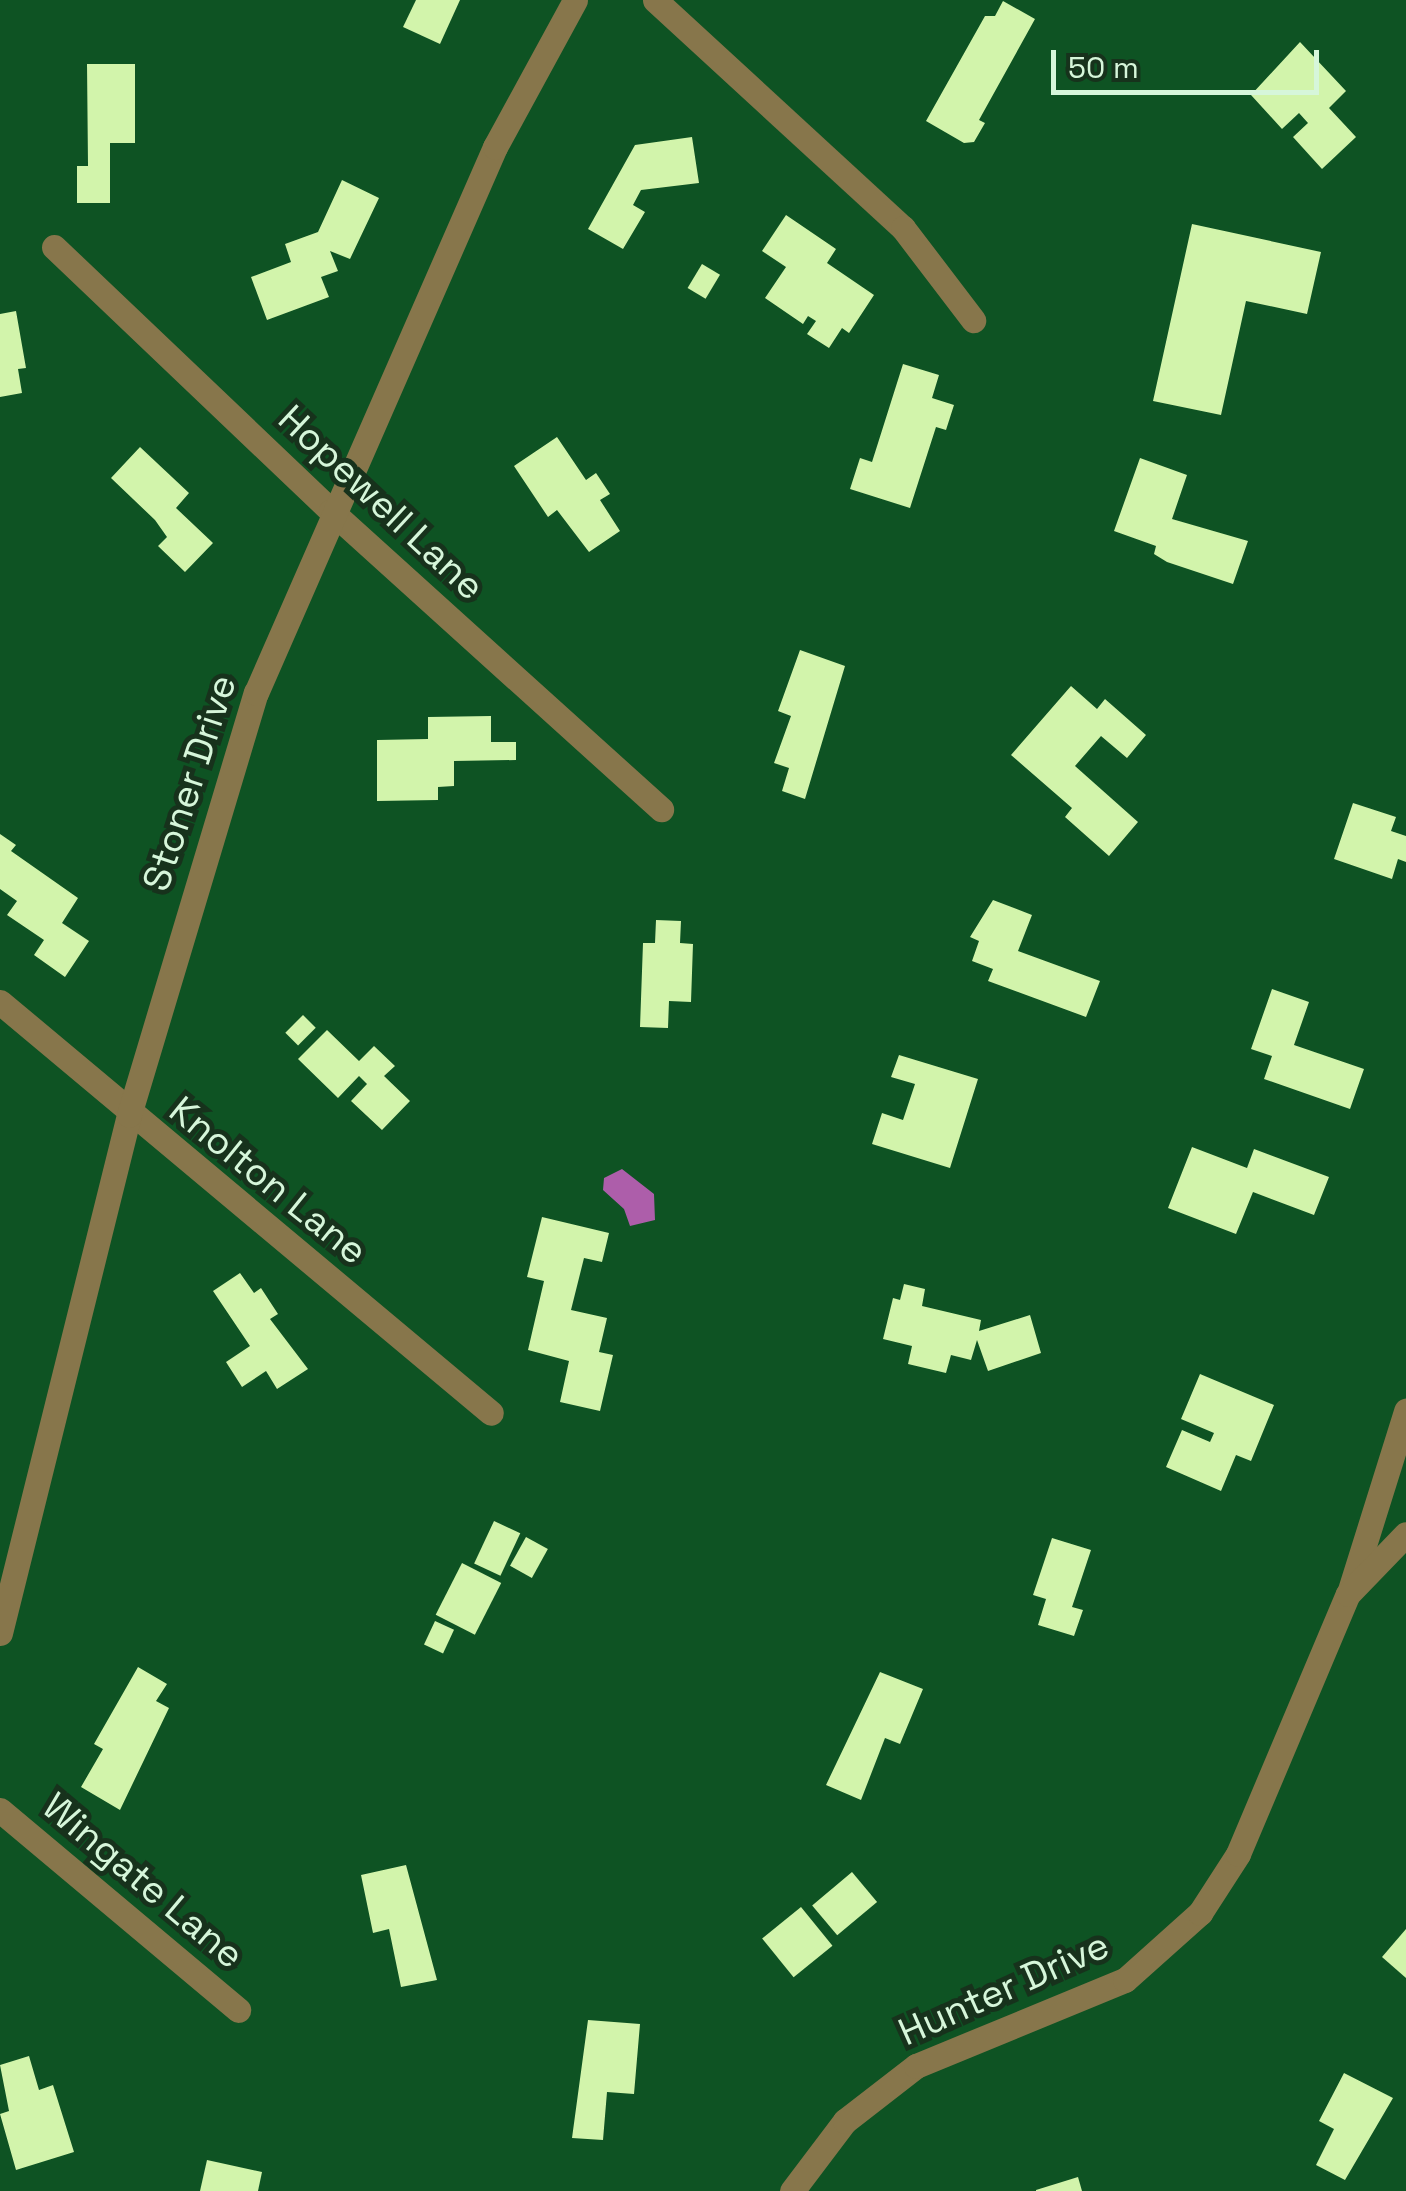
<!DOCTYPE html>
<style>
body{margin:0}
#map{position:relative;width:1406px;height:2191px;overflow:hidden;background:#0e5323;font-family:"Space Grotesk",sans-serif}
div>[style]{position:absolute}
.water>*{inset:0;background:#ad5eaa}
.building>*{inset:0;background:#d2f4ab;transform-origin:0 0}
.minor>*{height:25px;margin:-12.5px;padding:0 12.5px;transform-origin:12.5px;border-radius:12.5px;background:#87764b}
span{translate:-50% -50%;white-space:nowrap;text-align:center;line-height:1.15;-webkit-text-stroke:10px #17321c;paint-order:stroke}
.street-label{font-size:38px;color:#d6f6da}
.scale{position:absolute;left:1051px;top:50px;width:268px;height:45px;box-sizing:border-box;border:5px solid #d6f6da;border-top:0;padding-left:12px;font-size:30px;line-height:35px;white-space:nowrap;color:#d6f6da;-webkit-text-stroke:8px #17321c;paint-order:stroke}
</style>
<div id="map">
<div class="water">
<i style="clip-path:polygon(622px 1169px,654px 1194px,655px 1220px,630px 1226px,624px 1209px,603px 1190px,604px 1178px)"></i>
</div>
<div class="building">
<i style="clip-path:polygon(416px 0,460px 0,440px 44px,403px 27px)"></i>
<i style="clip-path:polygon(1003px 1px,1035px 19px,979px 120px,985px 123px,974px 142px,964px 143px,926px 121px,985px 16px,995px 16px)"></i>
<i style="clip-path:polygon(1300px 42px,1346px 91px,1329px 108px,1356px 137px,1322px 169px,1293px 137px,1308px 123px,1299px 113px,1282px 129px,1251px 95px)"></i>
<i style="clip-path:polygon(87px 64px,135px 64px,135px 143px,110px 143px,110px 203px,77px 203px,77px 166px,88px 166px)"></i>
<i style="clip-path:polygon(692px 137px,699px 183px,641px 190px,633px 205px,645px 212px,623px 249px,588px 229px,635px 145px)"></i>
<i style="clip-path:polygon(342px 180px,379px 198px,350px 259px,330px 251px,338px 271px,321px 277px,329px 297px,267px 320px,251px 277px,291px 262px,285px 244px,318px 232px)"></i>
<i style="clip-path:polygon(786px 215px,836px 249px,827px 263px,874px 295px,849px 333px,842px 328px,829px 348px,807px 334px,816px 321px,808px 316px,803px 324px,765px 298px,786px 267px,762px 251px)"></i>
<i style="clip-path:polygon(1192px 224px,1321px 252px,1307px 314px,1246px 301px,1221px 415px,1153px 401px)"></i>
<i style="left:702px;top:264px;width:21px;height:28px;rotate:31deg"></i>
<i style="clip-path:polygon(16px 311px,26px 368px,18px 369px,22px 393px,0 397px,0 314px)"></i>
<i style="clip-path:polygon(903px 364px,939px 375px,932px 398px,954px 405px,946px 430px,936px 427px,910px 508px,850px 489px,860px 458px,872px 462px)"></i>
<i style="clip-path:polygon(557px 437px,586px 480px,596px 473px,610px 494px,600px 500px,620px 531px,589px 552px,557px 510px,548px 517px,514px 466px)"></i>
<i style="clip-path:polygon(140px 447px,189px 493px,176px 508px,213px 543px,185px 572px,158px 546px,167px 537px,155px 520px,111px 478px)"></i>
<i style="clip-path:polygon(1140px 458px,1187px 475px,1172px 519px,1248px 541px,1233px 584px,1167px 562px,1154px 554px,1156px 546px,1114px 531px)"></i>
<i style="clip-path:polygon(800px 650px,845px 666px,805px 799px,782px 791px,789px 768px,774px 763px,791px 716px,778px 711px)"></i>
<i style="clip-path:polygon(1071px 686px,1097px 709px,1105px 699px,1146px 735px,1127px 758px,1101px 736px,1075px 766px,1138px 822px,1109px 856px,1065px 817px,1072px 808px,1011px 755px)"></i>
<i style="clip-path:polygon(491px 716px,491px 742px,516px 742px,516px 760px,454px 761px,454px 786px,438px 787px,438px 800px,377px 801px,377px 740px,428px 739px,428px 717px)"></i>
<i style="clip-path:polygon(1353px 803px,1396px 817px,1391px 831px,1406px 836px,1406px 862px,1398px 859px,1392px 879px,1334px 859px)"></i>
<i style="clip-path:polygon(0 834px,16px 845px,11px 851px,78px 898px,62px 923px,89px 941px,65px 977px,34px 955px,44px 940px,7px 915px,17px 901px,0 889px)"></i>
<i style="clip-path:polygon(993px 900px,1032px 915px,1018px 951px,1100px 981px,1086px 1017px,988px 981px,993px 969px,972px 961px,979px 941px,970px 937px)"></i>
<i style="clip-path:polygon(656px 920px,681px 921px,680px 943px,693px 944px,691px 1002px,669px 1001px,668px 1028px,640px 1027px,643px 943px,655px 943px)"></i>
<i style="clip-path:polygon(1272px 989px,1309px 1002px,1294px 1045px,1364px 1069px,1350px 1109px,1264px 1079px,1272px 1056px,1251px 1049px)"></i>
<i style="left:303px;top:1015px;width:18px;height:25px;rotate:45deg"></i>
<i style="clip-path:polygon(327px 1030px,359px 1061px,374px 1046px,395px 1066px,384px 1076px,410px 1101px,382px 1130px,351px 1101px,367px 1084px,359px 1076px,338px 1098px,298px 1059px)"></i>
<i style="clip-path:polygon(899px 1055px,978px 1079px,950px 1168px,872px 1144px,882px 1113px,903px 1120px,915px 1084px,891px 1077px)"></i>
<i style="clip-path:polygon(1192px 1147px,1247px 1168px,1254px 1149px,1329px 1177px,1314px 1215px,1253px 1192px,1236px 1234px,1168px 1208px)"></i>
<i style="clip-path:polygon(542px 1217px,609px 1233px,602px 1262px,584px 1258px,571px 1310px,607px 1318px,599px 1352px,613px 1355px,600px 1411px,560px 1402px,569px 1361px,528px 1350px,544px 1281px,527px 1277px)"></i>
<i style="clip-path:polygon(240px 1273px,254px 1293px,261px 1288px,278px 1314px,270px 1319px,308px 1369px,277px 1389px,266px 1371px,242px 1387px,226px 1362px,250px 1346px,213px 1291px)"></i>
<i style="clip-path:polygon(904px 1284px,925px 1289px,922px 1306px,981px 1320px,979px 1331px,1030px 1315px,1041px 1353px,988px 1371px,977px 1340px,971px 1360px,951px 1355px,946px 1373px,908px 1364px,912px 1346px,883px 1339px,893px 1298px,900px 1300px)"></i>
<i style="clip-path:polygon(1200px 1374px,1274px 1405px,1251px 1461px,1236px 1455px,1221px 1491px,1166px 1467px,1182px 1430px,1210px 1442px,1214px 1433px,1181px 1419px)"></i>
<i style="left:494px;top:1521px;width:29px;height:47px;rotate:25deg"></i>
<i style="left:526px;top:1537px;width:25px;height:33px;rotate:29deg"></i>
<i style="clip-path:polygon(1052px 1538px,1091px 1550px,1072px 1607px,1083px 1610px,1074px 1636px,1038px 1625px,1046px 1599px,1033px 1595px)"></i>
<i style="left:462px;top:1563px;width:44px;height:58px;rotate:27deg"></i>
<i style="left:435px;top:1621px;width:21px;height:26px;rotate:25deg"></i>
<i style="clip-path:polygon(138px 1667px,167px 1684px,156px 1701px,169px 1708px,120px 1810px,81px 1787px,103px 1749px,94px 1744px)"></i>
<i style="clip-path:polygon(880px 1672px,923px 1689px,900px 1744px,885px 1738px,861px 1800px,826px 1785px)"></i>
<i style="clip-path:polygon(406px 1865px,437px 1980px,401px 1987px,389px 1929px,373px 1933px,361px 1875px)"></i>
<i style="left:852px;top:1872px;width:39px;height:52px;rotate:50deg"></i>
<i style="left:801px;top:1907px;width:50px;height:50px;rotate:51deg"></i>
<i style="clip-path:polygon(1406px 1929px,1406px 1978px,1382px 1957px)"></i>
<i style="clip-path:polygon(588px 2020px,640px 2024px,634px 2094px,607px 2092px,603px 2140px,572px 2138px)"></i>
<i style="clip-path:polygon(29px 2056px,39px 2090px,53px 2085px,74px 2152px,16px 2170px,0 2114px,9px 2111px,0 2065px)"></i>
<i style="clip-path:polygon(1344px 2073px,1393px 2098px,1345px 2180px,1316px 2165px,1334px 2129px,1319px 2121px)"></i>
<i style="clip-path:polygon(207px 2160px,262px 2172px,258px 2191px,200px 2191px)"></i>
<i style="clip-path:polygon(1078px 2177px,1082px 2191px,1036px 2191px,1036px 2190px)"></i>
</div>
<div class="minor">
<i style="left:655px;top:0;width:337px;rotate:42.6deg"></i>
<i style="left:903px;top:228px;width:116px;rotate:52.7deg"></i>
<i style="left:54px;top:247px;width:383px;rotate:43.6deg"></i>
<i style="left:331px;top:511px;width:445px;rotate:42.1deg"></i>
<i style="left:0;top:1002px;width:640px;rotate:39.93deg"></i>
<i style="left:1350px;top:1590px;width:188px;rotate:-72.6deg"></i>
<i style="left:0;top:1633px;width:534px;rotate:-76.02deg"></i>
<i style="left:129px;top:1115px;width:441px;rotate:-73.3deg"></i>
<i style="left:256px;top:693px;width:596px;rotate:-66.36deg"></i>
<i style="left:495px;top:147px;width:167px;rotate:-61.4deg"></i>
<i style="left:0;top:1810px;width:311px;rotate:40deg"></i>
<i style="left:792px;top:2191px;width:88px;rotate:-52.9deg"></i>
<i style="left:845px;top:2121px;width:90px;rotate:-37.8deg"></i>
<i style="left:916px;top:2066px;width:226px;rotate:-22.4deg"></i>
<i style="left:1125px;top:1980px;width:101px;rotate:-41.8deg"></i>
<i style="left:1200px;top:1913px;width:70px;rotate:-57.2deg"></i>
<i style="left:1238px;top:1854px;width:282px;rotate:-67.1deg"></i>
<i style="left:1348px;top:1594px;width:83px;rotate:-46deg"></i>
</div>
<div class="street-label">
<span style="left:381px;top:503px;rotate:43deg">Hopewell Lane</span>
<span style="left:190px;top:783px;rotate:-72deg">Stoner Drive</span>
<span style="left:268px;top:1181px;rotate:39deg">Knolton Lane</span>
<span style="left:143px;top:1881px;rotate:40deg">Wingate Lane</span>
<span style="left:1004px;top:1989px;rotate:-24deg">Hunter Drive</span>
</div>
<div class="scale">50 m</div>
</div>
